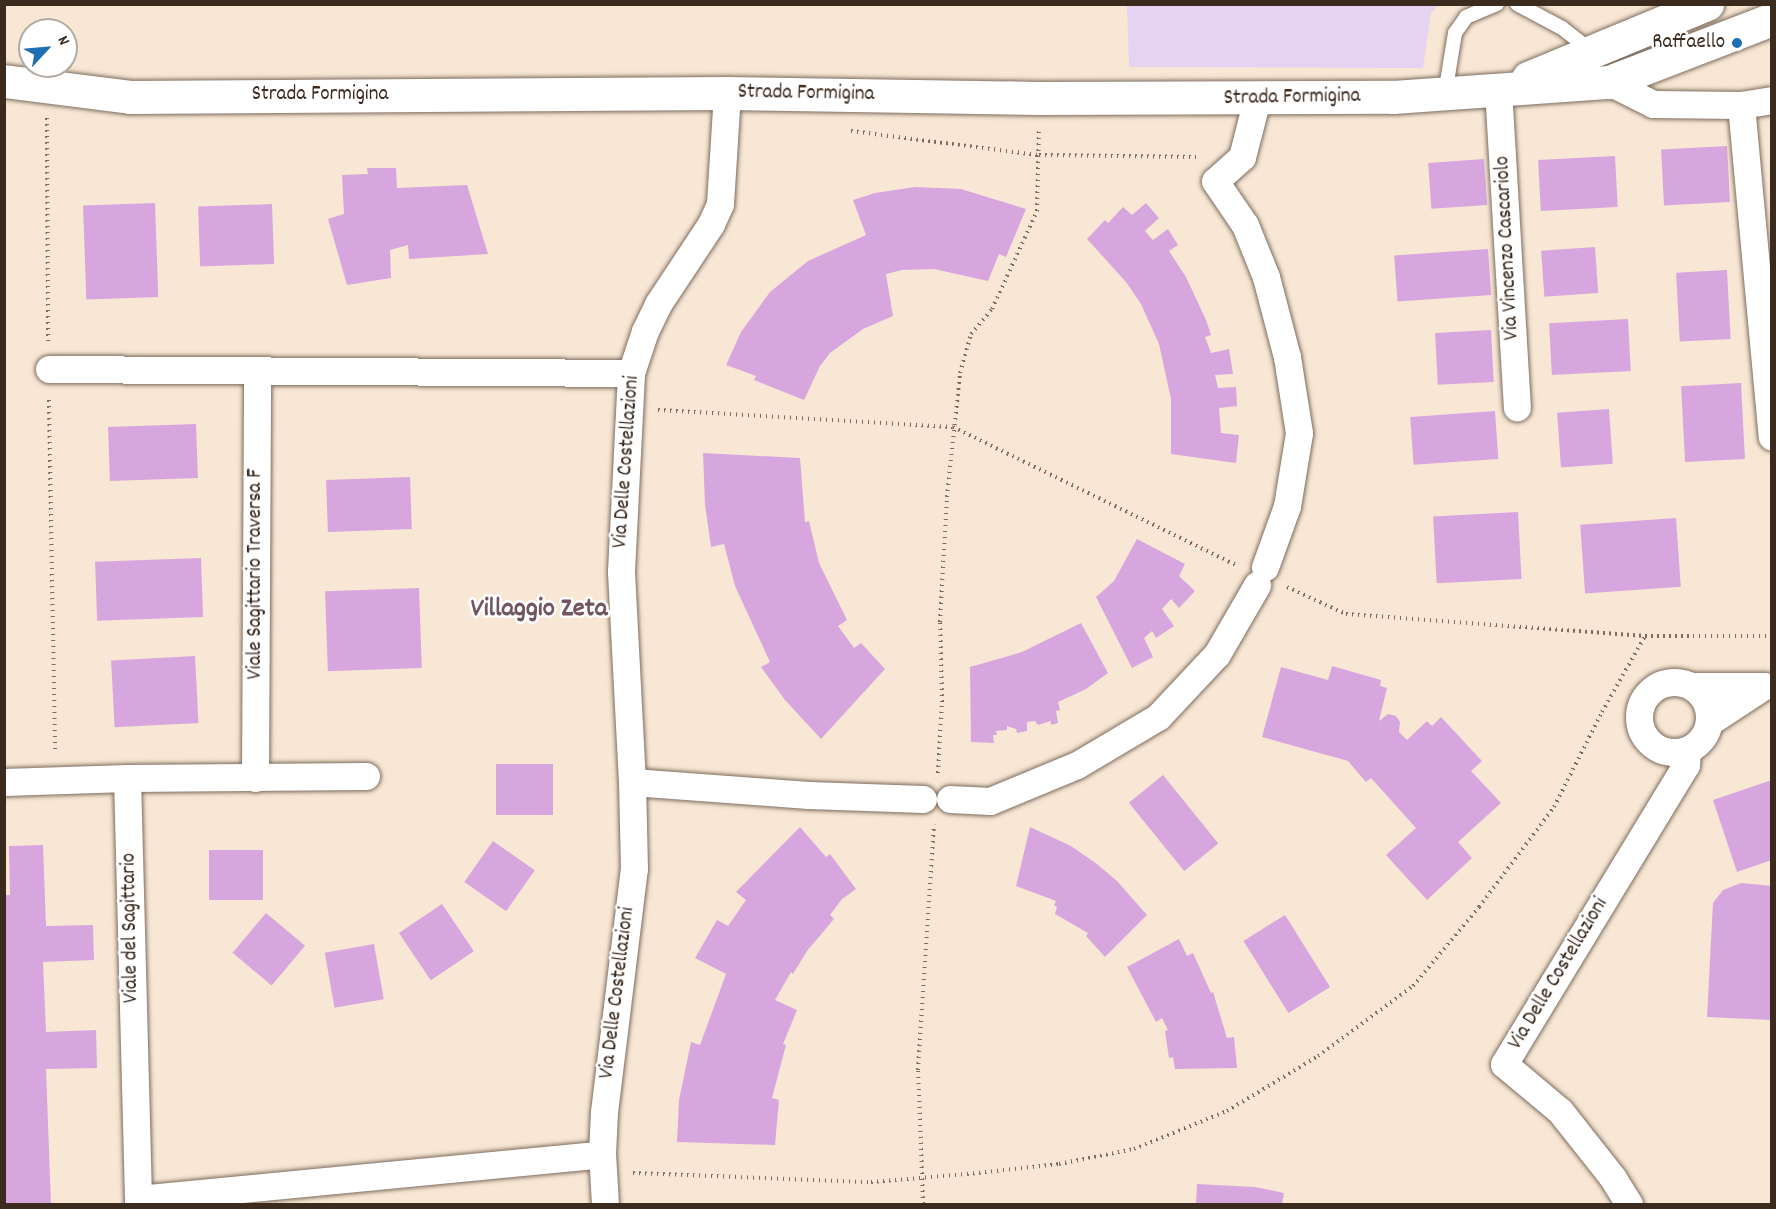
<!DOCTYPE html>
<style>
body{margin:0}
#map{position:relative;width:1776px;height:1209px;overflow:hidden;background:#f8e7d4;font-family:Dekko,sans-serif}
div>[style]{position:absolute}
.built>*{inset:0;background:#e5d3f1}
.building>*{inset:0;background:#d8a6de;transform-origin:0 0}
.path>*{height:4px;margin-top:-2px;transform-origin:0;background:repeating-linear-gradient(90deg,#7d6c5e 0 1.5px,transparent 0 6px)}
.roads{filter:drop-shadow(0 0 2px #7d6c5e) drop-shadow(0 0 2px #7d6c5e)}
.service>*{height:14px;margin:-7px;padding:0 7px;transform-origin:7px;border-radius:7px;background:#fff}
.minor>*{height:27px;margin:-13.5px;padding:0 13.5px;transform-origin:13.5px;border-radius:13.5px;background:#fff}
.minor>.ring{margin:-13.5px;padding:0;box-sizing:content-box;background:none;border:27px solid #fff;border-radius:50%}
.tertiary>*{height:33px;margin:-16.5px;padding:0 16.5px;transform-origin:16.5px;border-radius:16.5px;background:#fff}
.dots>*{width:16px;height:16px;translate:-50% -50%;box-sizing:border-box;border:3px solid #fff;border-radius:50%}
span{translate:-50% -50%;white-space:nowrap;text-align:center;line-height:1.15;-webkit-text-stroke:5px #fff;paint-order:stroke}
.poi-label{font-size:21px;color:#3b2a1e}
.right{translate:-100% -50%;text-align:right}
.street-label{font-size:21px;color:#3b2a1e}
.district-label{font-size:27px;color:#725561;font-weight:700}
.frame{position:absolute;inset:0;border:6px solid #3b2a1e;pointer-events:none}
.north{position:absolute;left:18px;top:18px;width:60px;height:60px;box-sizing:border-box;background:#fff;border:2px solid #b1aaa5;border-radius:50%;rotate:64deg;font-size:16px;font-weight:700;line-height:24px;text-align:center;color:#3b2a1e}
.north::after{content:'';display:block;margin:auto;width:21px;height:27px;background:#1f6fb2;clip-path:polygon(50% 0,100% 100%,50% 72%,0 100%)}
</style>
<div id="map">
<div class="built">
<i style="clip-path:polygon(1127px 5px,1127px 4px,1439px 5px,1431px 13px,1423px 68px,1129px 67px)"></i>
</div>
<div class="building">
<i style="left:1727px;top:146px;width:56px;height:66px;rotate:87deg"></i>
<i style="left:1615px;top:156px;width:51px;height:77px;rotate:87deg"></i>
<i style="left:1484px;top:159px;width:46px;height:56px;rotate:86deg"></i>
<i style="clip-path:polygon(367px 168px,396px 168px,397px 188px,467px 185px,488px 254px,409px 259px,408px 245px,390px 250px,391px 278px,347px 285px,328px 219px,344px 214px,342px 175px,368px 174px)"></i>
<i style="clip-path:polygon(915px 187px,961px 189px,1026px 209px,1006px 257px,999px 254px,988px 281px,934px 269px,902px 270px,886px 274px,893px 316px,863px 329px,830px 353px,820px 366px,804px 400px,754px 380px,756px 376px,726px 365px,741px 332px,770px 292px,808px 261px,866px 235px,853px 200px,875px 193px)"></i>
<i style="left:155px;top:203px;width:94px;height:72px;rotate:88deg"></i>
<i style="clip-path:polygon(1146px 203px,1159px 218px,1145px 231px,1153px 240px,1168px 229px,1178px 245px,1169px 251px,1186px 277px,1206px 320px,1211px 335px,1205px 337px,1211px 353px,1229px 349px,1233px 374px,1215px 375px,1218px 388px,1236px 387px,1237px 406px,1219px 408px,1221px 433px,1239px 435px,1236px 463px,1171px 454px,1171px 399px,1159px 344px,1141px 304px,1126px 282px,1087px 239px,1105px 220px,1108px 223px,1123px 207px,1132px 215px)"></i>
<i style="left:272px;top:204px;width:60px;height:74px;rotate:88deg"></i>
<i style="left:1595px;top:247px;width:46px;height:54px;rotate:86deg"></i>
<i style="left:1488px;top:249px;width:46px;height:94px;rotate:86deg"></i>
<i style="left:1727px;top:270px;width:69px;height:51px;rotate:87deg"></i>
<i style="left:1628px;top:319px;width:52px;height:79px;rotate:87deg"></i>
<i style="left:1491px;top:330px;width:52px;height:56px;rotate:87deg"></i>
<i style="left:1741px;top:383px;width:76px;height:60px;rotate:87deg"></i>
<i style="left:1609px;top:409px;width:55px;height:52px;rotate:86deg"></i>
<i style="left:1495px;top:411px;width:48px;height:85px;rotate:86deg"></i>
<i style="left:196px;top:424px;width:54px;height:88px;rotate:88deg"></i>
<i style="clip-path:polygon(703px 453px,800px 458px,805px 522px,809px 521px,819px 563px,847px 620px,838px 626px,854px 648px,861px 643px,885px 669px,821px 739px,785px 700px,761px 667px,770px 662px,735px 586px,724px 544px,711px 547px,705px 505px)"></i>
<i style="left:410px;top:477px;width:52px;height:84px;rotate:88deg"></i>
<i style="left:1518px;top:512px;width:67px;height:85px;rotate:87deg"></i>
<i style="left:1676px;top:518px;width:69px;height:96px;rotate:86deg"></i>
<i style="clip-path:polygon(1137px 539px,1185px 564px,1179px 576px,1195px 591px,1179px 608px,1171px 599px,1162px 609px,1174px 626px,1156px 638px,1152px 631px,1144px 638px,1153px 657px,1132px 668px,1096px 597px,1114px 581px)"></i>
<i style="left:201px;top:558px;width:59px;height:106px;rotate:88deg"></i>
<i style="left:419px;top:588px;width:80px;height:94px;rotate:88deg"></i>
<i style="clip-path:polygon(1081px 623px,1108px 673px,1086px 689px,1058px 702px,1060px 710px,1056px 711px,1058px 723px,1051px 725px,1051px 721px,1038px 725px,1035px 721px,1027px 722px,1027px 731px,1017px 733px,1016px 729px,1007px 726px,1007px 730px,996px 731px,997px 735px,993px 735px,994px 743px,971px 742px,970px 667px,1022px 652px)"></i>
<i style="left:195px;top:656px;width:67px;height:84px;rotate:87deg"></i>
<i style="clip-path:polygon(1332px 666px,1381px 680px,1380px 686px,1387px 688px,1379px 721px,1388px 714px,1396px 716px,1400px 722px,1399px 732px,1407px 740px,1427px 721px,1432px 726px,1441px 717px,1482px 761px,1471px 771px,1501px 803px,1458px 842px,1472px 858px,1427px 900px,1386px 855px,1416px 828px,1371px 778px,1366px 782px,1348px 761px,1262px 737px,1281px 667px,1328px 680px)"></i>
<i style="left:496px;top:764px;width:57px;height:51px"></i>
<i style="left:1163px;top:775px;width:88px;height:44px;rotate:51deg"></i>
<i style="clip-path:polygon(1772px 780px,1772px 860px,1737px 872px,1713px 800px)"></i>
<i style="clip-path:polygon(800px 827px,826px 857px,830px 854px,856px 889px,842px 899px,830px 915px,834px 919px,807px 951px,793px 974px,791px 972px,775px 1000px,797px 1010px,783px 1044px,786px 1045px,772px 1098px,779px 1100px,775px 1145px,677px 1142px,679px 1100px,691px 1042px,700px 1045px,726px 974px,695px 958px,717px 920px,728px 926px,746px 900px,736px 892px)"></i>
<i style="clip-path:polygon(1030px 827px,1071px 846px,1097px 864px,1117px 881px,1147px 915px,1105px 957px,1086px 936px,1088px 933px,1055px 914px,1057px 907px,1054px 905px,1056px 901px,1016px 886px)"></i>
<i style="left:493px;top:841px;width:51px;height:50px;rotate:35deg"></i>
<i style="clip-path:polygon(43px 845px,46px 926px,93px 925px,94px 960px,43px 962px,46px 1032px,96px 1030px,97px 1068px,46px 1069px,51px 1204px,5px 1204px,5px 895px,10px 895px,9px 846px)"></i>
<i style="left:209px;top:850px;width:54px;height:50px"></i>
<i style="clip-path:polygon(1741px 883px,1772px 886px,1772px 1020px,1707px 1017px,1713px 903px,1723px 890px)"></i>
<i style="left:442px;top:904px;width:57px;height:52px;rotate:56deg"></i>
<i style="left:266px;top:913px;width:51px;height:52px;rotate:40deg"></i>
<i style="left:1285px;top:915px;width:85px;height:49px;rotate:58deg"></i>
<i style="clip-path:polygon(1179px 939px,1187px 956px,1193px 953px,1211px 993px,1213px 992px,1227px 1038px,1234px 1037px,1237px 1068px,1175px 1069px,1173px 1057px,1169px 1058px,1165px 1031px,1168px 1030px,1162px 1018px,1156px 1022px,1127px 967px)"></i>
<i style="left:374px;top:944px;width:56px;height:50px;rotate:80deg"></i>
<i style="clip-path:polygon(1197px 1184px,1255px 1187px,1284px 1193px,1282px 1204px,1196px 1204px)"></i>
</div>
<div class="path">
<i style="left:47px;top:118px;width:223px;rotate:89.7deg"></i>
<i style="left:851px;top:131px;width:190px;rotate:7.3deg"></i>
<i style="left:1039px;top:155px;width:157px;rotate:0.7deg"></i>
<i style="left:49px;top:400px;width:352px;rotate:89deg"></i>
<i style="left:658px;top:410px;width:295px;rotate:3.3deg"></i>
<i style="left:953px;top:427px;width:315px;rotate:26deg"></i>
<i style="left:1287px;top:587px;width:65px;rotate:24.6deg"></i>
<i style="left:1346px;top:614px;width:300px;rotate:4.2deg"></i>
<i style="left:1645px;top:636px;width:127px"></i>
<i style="left:938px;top:773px;width:71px;rotate:-86.8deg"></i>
<i style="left:942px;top:702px;width:80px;rotate:-91.4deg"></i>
<i style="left:940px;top:622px;width:125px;rotate:-86.8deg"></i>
<i style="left:947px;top:497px;width:125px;rotate:-84deg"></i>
<i style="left:960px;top:373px;width:41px;rotate:-74.2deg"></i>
<i style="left:971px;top:334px;width:33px;rotate:-50deg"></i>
<i style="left:992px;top:309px;width:108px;rotate:-65.3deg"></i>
<i style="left:1037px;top:211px;width:80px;rotate:-88.6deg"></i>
<i style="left:633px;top:1173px;width:238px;rotate:2.2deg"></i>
<i style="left:871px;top:1182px;width:96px;rotate:-4.8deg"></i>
<i style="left:967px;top:1174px;width:93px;rotate:-6.2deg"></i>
<i style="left:1059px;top:1164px;width:76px;rotate:-11.3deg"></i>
<i style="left:1134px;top:1149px;width:100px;rotate:-22.2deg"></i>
<i style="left:1227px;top:1111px;width:106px;rotate:-31.1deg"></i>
<i style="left:1318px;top:1056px;width:118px;rotate:-36.4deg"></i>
<i style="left:1413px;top:986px;width:103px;rotate:-50.1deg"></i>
<i style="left:1479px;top:907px;width:125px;rotate:-53.1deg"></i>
<i style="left:1554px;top:807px;width:106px;rotate:-63.2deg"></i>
<i style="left:1602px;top:712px;width:87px;rotate:-60.5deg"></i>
<i style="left:923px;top:1204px;width:134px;rotate:-92.1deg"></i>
<i style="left:918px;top:1070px;width:246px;rotate:-86.3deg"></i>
</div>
<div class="roads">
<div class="service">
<i style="left:1517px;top:4px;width:51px;rotate:28.1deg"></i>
<i style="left:1562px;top:28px;width:37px;rotate:38deg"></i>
<i style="left:1445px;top:94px;width:62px;rotate:-80.7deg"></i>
<i style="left:1455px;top:33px;width:19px;rotate:-55deg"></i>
<i style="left:1466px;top:17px;width:34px;rotate:-23deg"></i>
</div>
<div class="minor">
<i style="left:1609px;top:82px;width:49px;rotate:26.6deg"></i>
<i style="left:1653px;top:104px;width:88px;rotate:0.7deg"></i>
<i style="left:1741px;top:105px;width:31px;rotate:-9deg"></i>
<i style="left:1498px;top:89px;width:319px;rotate:86.6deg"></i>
<i style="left:1257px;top:99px;width:60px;rotate:104.5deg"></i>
<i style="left:1242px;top:157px;width:36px;rotate:138deg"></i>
<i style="left:1215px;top:181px;width:53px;rotate:55.7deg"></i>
<i style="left:1245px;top:225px;width:56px;rotate:68deg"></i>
<i style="left:1266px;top:277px;width:83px;rotate:75.3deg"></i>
<i style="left:1287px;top:357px;width:77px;rotate:81deg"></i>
<i style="left:1299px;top:433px;width:74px;rotate:99.3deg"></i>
<i style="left:1287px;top:506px;width:65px;rotate:109.8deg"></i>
<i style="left:1741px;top:105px;width:333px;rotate:84.7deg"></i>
<i style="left:49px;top:369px;width:582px;rotate:0.39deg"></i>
<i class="ring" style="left:1639px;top:682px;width:43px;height:43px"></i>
<i style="left:1692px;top:686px;width:72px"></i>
<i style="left:1764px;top:686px;width:66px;rotate:146.8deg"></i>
<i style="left:127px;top:778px;width:239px;rotate:-0.5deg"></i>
<i style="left:255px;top:778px;width:408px;rotate:-89.7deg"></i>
<i style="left:4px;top:782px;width:123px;rotate:-1.9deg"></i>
<i style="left:127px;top:778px;width:426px;rotate:88.5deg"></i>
<i style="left:632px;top:782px;width:177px;rotate:4.2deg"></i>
<i style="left:809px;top:795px;width:114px;rotate:2deg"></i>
<i style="left:950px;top:799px;width:40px;rotate:2.9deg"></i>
<i style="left:990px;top:801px;width:94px;rotate:-22.5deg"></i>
<i style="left:1077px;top:765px;width:94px;rotate:-30.7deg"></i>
<i style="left:1158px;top:717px;width:86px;rotate:-46.9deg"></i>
<i style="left:1217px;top:654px;width:80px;rotate:-59.9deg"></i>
<i style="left:138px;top:1199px;width:466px;rotate:-5.5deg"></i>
<i style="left:605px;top:1204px;width:50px;rotate:-93.4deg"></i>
<i style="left:602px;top:1154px;width:42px;rotate:-87.3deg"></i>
<i style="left:604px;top:1112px;width:245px;rotate:-83deg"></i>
<i style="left:634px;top:869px;width:87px;rotate:-91.3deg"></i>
<i style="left:632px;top:782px;width:211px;rotate:-93deg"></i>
<i style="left:621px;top:571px;width:198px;rotate:-87.1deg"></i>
<i style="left:631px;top:373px;width:44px;rotate:-71.6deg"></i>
<i style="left:645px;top:331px;width:30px;rotate:-64deg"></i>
<i style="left:658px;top:304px;width:96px;rotate:-56.5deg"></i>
<i style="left:711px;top:224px;width:22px;rotate:-66deg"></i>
<i style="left:720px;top:204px;width:111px;rotate:-86.4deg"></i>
<i style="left:1629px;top:1204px;width:31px;rotate:-122deg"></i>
<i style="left:1613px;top:1178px;width:85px;rotate:-128.3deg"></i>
<i style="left:1560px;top:1111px;width:73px;rotate:-140deg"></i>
<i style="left:1504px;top:1064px;width:350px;rotate:-58.7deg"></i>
<i style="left:1686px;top:765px;width:14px;rotate:-86deg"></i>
</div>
<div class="tertiary">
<i style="left:1528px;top:78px;width:194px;rotate:-22.5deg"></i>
<i style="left:4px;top:81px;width:127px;rotate:7.2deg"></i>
<i style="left:130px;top:97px;width:597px;rotate:-0.38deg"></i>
<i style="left:727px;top:93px;width:311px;rotate:0.9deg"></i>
<i style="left:1038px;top:98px;width:355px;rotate:-0.2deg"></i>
<i style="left:1393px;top:97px;width:217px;rotate:-4deg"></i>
<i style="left:1609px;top:82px;width:175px;rotate:-21.1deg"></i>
</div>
</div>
<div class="dots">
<i style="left:1737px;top:43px;background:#1f6fb2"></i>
</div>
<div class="poi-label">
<span class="right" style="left:1725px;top:43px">Raffaello</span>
</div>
<div class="street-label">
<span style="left:806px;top:94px;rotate:1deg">Strada Formigina</span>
<span style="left:320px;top:95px">Strada Formigina</span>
<span style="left:1292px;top:98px;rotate:-1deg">Strada Formigina</span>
<span style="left:1508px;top:248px;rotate:-93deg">Via Vincenzo Cascariolo</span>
<span style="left:627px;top:462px;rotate:-86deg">Via Delle Costellazioni</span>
<span style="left:256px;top:574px;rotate:-90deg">Viale Sagittario Traversa F</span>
<span style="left:131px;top:928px;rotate:-91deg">Viale del Sagittario</span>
<span style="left:1559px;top:974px;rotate:-59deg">Via Delle Costellazioni</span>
<span style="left:618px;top:993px;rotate:-83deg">Via Delle Costellazioni</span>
</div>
<div class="district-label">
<span style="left:539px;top:610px">Villaggio Zeta</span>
</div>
<div class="frame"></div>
<div class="north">N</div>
</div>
